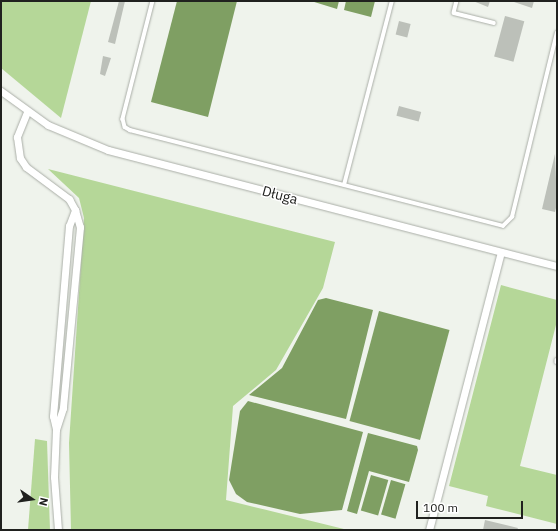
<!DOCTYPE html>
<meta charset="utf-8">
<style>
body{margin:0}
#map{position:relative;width:558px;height:531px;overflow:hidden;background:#eff3ec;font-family:"IBM Plex Sans",sans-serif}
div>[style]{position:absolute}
.green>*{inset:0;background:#b5d798}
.water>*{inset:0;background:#7f9f63;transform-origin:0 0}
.building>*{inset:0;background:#bcc0b9;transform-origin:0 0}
.roads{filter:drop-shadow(0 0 1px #aaaea7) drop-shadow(0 0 1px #aaaea7)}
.service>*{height:3.5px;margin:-1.75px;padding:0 1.75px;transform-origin:1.75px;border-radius:1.75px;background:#fff}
.minor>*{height:7px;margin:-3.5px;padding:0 3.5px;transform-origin:3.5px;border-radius:3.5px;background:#fff}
span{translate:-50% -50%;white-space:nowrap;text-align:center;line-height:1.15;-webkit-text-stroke:3px #fff;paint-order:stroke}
.street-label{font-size:14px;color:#20211f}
.frame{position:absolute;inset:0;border:2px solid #20211f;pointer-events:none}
.north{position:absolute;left:12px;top:479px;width:40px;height:40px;-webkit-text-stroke:3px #fff;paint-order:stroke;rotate:103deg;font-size:11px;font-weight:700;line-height:16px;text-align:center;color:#20211f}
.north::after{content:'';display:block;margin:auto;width:14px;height:18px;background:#20211f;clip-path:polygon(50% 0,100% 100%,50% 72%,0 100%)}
.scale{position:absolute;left:416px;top:501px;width:107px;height:18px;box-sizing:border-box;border:2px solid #20211f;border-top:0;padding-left:5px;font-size:12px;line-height:14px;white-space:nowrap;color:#20211f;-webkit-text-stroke:3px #fff;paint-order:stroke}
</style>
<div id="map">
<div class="green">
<i style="clip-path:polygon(1px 1px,91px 1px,61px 118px,1px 68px)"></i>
<i style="clip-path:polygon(48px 169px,335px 242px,323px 288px,276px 370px,233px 406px,226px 500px,348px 530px,71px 530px,69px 443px,84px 218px,79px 198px)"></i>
<i style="clip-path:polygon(501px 285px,557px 300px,557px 321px,520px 466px,557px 475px,557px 524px,486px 506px,488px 496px,449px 486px)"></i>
<i style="clip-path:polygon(35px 439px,47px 441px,50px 530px,28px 530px)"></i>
</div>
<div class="water">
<i style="clip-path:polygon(177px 1px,237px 1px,208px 117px,151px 102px)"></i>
<i style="clip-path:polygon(311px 1px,339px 1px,337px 9px)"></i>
<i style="clip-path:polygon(346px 1px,375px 1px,371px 17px,344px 10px)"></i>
<i style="clip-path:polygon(326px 298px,373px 310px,346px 419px,249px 395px,282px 368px,318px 300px)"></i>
<i style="left:379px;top:311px;width:73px;height:114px;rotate:15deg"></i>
<i style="clip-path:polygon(248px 401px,363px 432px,342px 510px,300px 514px,247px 502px,236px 494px,229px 480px,240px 411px)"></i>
<i style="clip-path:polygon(368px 433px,417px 446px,418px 450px,409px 482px,369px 471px,357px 514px,347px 511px)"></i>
<i style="left:371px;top:475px;width:18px;height:37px;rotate:16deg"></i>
<i style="left:391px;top:480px;width:15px;height:36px;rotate:16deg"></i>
</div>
<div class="building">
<i style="clip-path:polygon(119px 1px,125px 1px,115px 44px,108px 42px)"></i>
<i style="clip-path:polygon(473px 1px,490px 1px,488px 7px)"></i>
<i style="clip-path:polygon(511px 1px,534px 1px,532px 8px)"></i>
<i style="left:505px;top:16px;width:20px;height:42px;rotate:15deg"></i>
<i style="left:399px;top:21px;width:12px;height:14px;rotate:14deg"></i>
<i style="clip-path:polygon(103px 56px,111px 58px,105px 76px,100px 74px)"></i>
<i style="left:399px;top:106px;width:23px;height:10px;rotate:15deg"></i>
<i style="clip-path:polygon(555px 154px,557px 204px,555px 212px,542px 209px)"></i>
<i style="clip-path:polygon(485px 520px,518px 528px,517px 530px,483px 530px)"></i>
</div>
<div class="roads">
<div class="service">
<i style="left:153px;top:1px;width:122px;rotate:104.3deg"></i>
<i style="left:123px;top:119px;width:8px;rotate:76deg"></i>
<i style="left:125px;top:127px;width:6px;rotate:31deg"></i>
<i style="left:130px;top:130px;width:385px;rotate:14.4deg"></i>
<i style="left:503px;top:226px;width:13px;rotate:-45deg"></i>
<i style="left:512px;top:217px;width:189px;rotate:-76.3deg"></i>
<i style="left:457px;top:1px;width:12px;rotate:104deg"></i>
<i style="left:454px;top:13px;width:41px;rotate:14deg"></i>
<i style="left:344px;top:185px;width:190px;rotate:-75.4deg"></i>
<i style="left:557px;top:360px;width:2px;rotate:90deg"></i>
</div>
<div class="minor">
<i style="left:1px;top:91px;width:58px;rotate:35.9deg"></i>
<i style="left:48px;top:125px;width:65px;rotate:22.6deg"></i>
<i style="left:108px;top:150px;width:464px;rotate:14.5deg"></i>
<i style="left:27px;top:112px;width:27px;rotate:112deg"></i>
<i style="left:17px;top:137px;width:21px;rotate:82deg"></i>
<i style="left:20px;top:158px;width:11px;rotate:56deg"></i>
<i style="left:26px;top:167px;width:54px;rotate:36.7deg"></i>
<i style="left:69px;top:199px;width:13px;rotate:61deg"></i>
<i style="left:75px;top:210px;width:18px;rotate:74deg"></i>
<i style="left:80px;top:227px;width:182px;rotate:95.4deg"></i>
<i style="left:63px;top:408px;width:22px;rotate:108deg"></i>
<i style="left:58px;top:530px;width:53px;rotate:-94.3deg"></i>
<i style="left:54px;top:477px;width:48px;rotate:-87.6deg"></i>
<i style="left:56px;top:429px;width:13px;rotate:-103deg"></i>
<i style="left:53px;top:416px;width:191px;rotate:-85.2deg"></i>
<i style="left:69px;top:226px;width:17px;rotate:-69deg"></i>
<i style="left:429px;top:530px;width:287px;rotate:-75.5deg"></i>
</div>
</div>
<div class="street-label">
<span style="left:280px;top:195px;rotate:15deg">Długa</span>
</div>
<div class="frame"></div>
<div class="north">N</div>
<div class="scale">100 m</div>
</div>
